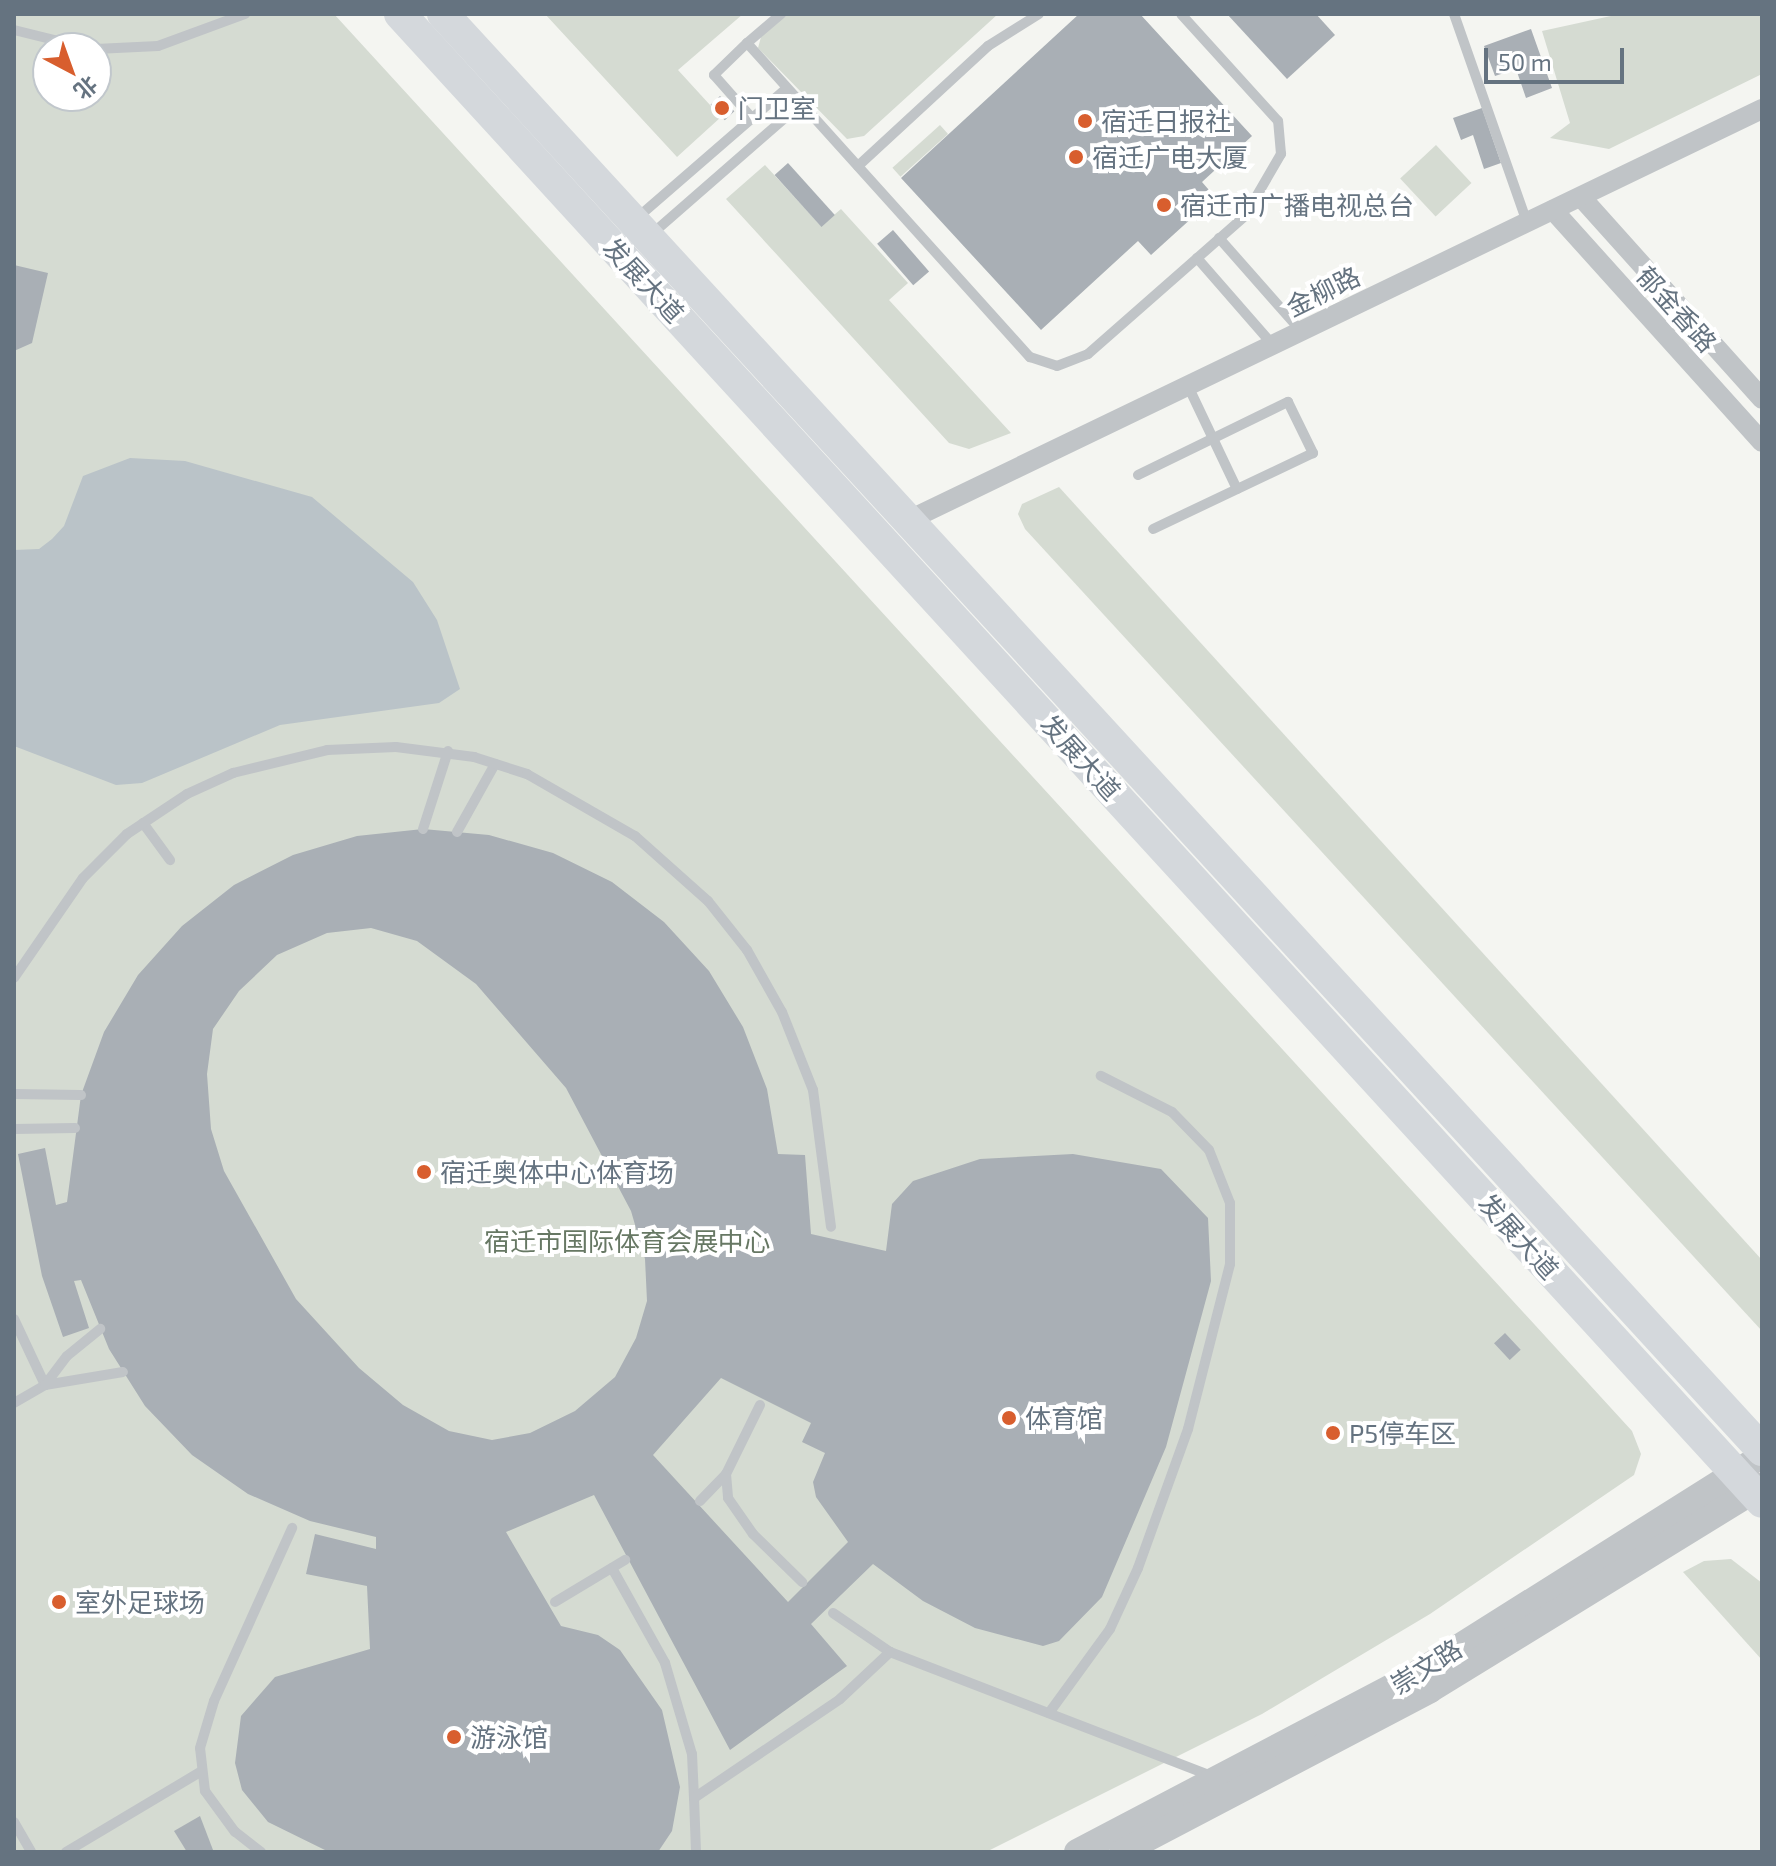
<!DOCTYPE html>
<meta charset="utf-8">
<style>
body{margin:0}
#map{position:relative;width:1776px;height:1866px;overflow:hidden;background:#f4f5f1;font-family:"Exo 2","Noto Sans SC",sans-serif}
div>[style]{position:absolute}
.green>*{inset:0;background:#d5dbd2;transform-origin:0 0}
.water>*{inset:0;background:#bac3c8}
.building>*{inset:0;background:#a9afb5;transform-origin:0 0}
.service>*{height:10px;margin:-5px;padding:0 5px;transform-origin:5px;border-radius:5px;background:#c0c4c7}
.minor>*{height:20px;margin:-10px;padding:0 10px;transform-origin:10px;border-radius:10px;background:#c0c4c7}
.tertiary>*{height:26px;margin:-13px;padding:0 13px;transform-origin:13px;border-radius:13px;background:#c0c4c7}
.primary>*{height:32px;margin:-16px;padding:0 16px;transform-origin:16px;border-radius:16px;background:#d4d8dc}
.dots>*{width:22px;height:22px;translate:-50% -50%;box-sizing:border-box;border:4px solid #fff;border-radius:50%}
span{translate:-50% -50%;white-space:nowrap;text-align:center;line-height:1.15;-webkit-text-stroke:8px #fff;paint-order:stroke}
.poi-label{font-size:26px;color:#657380}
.left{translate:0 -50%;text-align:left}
.street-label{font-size:26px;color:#657380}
.park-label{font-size:26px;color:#677864}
.frame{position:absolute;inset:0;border:16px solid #657380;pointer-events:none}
.north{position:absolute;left:32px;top:32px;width:80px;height:80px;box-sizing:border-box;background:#fff;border:2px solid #c1c7cc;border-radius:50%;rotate:139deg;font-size:22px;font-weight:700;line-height:32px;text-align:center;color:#657380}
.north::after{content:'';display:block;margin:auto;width:28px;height:36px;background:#d85e2e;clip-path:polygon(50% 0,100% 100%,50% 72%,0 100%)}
.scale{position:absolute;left:1484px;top:48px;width:140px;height:36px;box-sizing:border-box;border:4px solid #657380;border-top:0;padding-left:10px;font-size:24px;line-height:28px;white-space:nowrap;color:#657380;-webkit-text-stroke:6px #fff;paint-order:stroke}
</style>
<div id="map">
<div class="green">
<i style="clip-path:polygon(evenodd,14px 14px,334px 14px,1632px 1431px,1641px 1454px,1634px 1475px,1430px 1614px,1262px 1714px,986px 1852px,14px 1852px,14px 14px,48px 48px,96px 48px,96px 96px,48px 96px,48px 48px)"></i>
<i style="clip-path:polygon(545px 14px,743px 14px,678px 70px,721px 117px,677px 157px)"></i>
<i style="clip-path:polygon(787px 14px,804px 16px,998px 14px,864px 136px,847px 139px,758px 48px,761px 37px)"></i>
<i style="clip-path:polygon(1620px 14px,1762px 14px,1762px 74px,1609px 149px,1550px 138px,1570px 123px,1542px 31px)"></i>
<i style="left:940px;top:125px;width:12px;height:64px;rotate:48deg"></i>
<i style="left:1436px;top:145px;width:52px;height:49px;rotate:47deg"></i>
<i style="clip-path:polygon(765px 165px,821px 226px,841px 209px,908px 283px,889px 300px,1011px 433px,969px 449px,949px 443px,726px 199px)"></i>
<i style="clip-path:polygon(1059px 487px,1762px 1260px,1762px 1331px,1025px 529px,1018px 514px,1022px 504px)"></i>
<i style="clip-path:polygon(1731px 1559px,1762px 1583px,1762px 1660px,1683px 1572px,1704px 1561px)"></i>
</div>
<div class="water">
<i style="clip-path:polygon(130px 458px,185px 461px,312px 497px,413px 582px,437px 620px,460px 689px,439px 703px,280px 725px,142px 783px,116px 785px,14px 746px,14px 550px,39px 549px,52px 539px,64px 526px,83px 476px)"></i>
</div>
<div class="building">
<i style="clip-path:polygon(1079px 14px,1140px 14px,1252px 136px,1202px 182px,1215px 197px,1151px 255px,1138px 241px,1041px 330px,901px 178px)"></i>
<i style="clip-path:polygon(1227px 14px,1316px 14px,1335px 35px,1287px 79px)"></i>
<i style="clip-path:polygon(1531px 29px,1552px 88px,1526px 98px,1516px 69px,1495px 76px,1484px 46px)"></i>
<i style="left:720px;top:96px;width:21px;height:13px;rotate:47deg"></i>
<i style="clip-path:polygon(1482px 108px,1501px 163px,1484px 169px,1473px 135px,1461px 140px,1453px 118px)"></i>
<i style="left:788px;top:163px;width:70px;height:18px;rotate:48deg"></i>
<i style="left:893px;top:230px;width:55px;height:21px;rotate:49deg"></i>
<i style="clip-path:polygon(14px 265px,48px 273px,32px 343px,14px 351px)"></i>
<i style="clip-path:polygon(evenodd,423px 829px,489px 835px,553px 853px,612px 882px,664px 922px,709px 971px,743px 1027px,767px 1089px,778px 1154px,805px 1155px,811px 1234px,886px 1251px,892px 1204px,913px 1181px,980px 1159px,1073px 1154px,1161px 1169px,1208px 1218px,1211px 1281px,1166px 1447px,1102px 1597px,1059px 1641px,1043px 1646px,975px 1628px,923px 1601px,873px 1564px,811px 1624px,847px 1666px,730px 1750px,594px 1495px,506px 1532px,561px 1626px,598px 1635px,620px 1650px,662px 1710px,680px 1787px,672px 1831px,658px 1852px,329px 1852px,268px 1822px,242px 1790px,235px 1763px,241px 1716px,275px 1677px,370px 1649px,367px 1586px,306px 1574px,315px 1534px,376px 1549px,376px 1537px,310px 1521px,248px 1494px,192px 1455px,145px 1406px,109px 1349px,81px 1280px,74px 1281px,89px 1328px,63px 1337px,42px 1276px,18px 1154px,45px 1148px,56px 1205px,67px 1202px,81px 1095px,104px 1032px,138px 975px,182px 926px,234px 885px,293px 855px,357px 836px,423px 829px,371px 928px,417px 941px,476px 984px,566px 1088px,631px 1211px,645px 1259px,647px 1301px,636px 1338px,615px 1377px,575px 1411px,530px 1433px,492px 1440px,449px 1431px,403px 1405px,359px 1368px,296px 1299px,224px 1171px,211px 1129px,207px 1074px,213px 1029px,239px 991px,277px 955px,327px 933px,371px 928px,423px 829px,721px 1378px,811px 1423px,802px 1442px,825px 1453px,813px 1482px,816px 1497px,848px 1542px,788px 1602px,653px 1455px,721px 1378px)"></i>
<i style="left:1505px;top:1333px;width:23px;height:15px;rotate:47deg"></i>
<i style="clip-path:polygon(200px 1816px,213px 1850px,187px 1852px,174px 1831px)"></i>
</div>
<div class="service">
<i style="left:781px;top:14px;width:45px;rotate:139.5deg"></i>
<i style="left:747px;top:43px;width:423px;rotate:48deg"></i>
<i style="left:1030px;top:357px;width:28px;rotate:18deg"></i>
<i style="left:1057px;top:366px;width:33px;rotate:-21deg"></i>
<i style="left:1088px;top:354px;width:209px;rotate:-41.3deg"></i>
<i style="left:1245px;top:216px;width:72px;rotate:-59.9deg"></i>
<i style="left:1281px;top:154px;width:33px;rotate:-95deg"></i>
<i style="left:1278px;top:121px;width:144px;rotate:-132.2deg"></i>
<i style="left:1454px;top:14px;width:220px;rotate:70.7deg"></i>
<i style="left:14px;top:30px;width:75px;rotate:13.9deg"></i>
<i style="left:747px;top:43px;width:46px;rotate:135.9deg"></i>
<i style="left:714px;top:75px;width:57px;rotate:48.5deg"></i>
<i style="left:96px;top:49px;width:62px;rotate:-2.8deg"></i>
<i style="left:158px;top:46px;width:93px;rotate:-20.2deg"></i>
<i style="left:858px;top:166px;width:177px;rotate:-42.7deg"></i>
<i style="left:988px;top:46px;width:60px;rotate:-32.1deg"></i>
<i style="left:637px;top:218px;width:198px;rotate:-40.9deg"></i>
<i style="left:653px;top:233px;width:196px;rotate:-41.1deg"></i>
<i style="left:1219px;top:238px;width:124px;rotate:48.6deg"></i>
<i style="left:1197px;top:258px;width:116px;rotate:48.9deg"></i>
<i style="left:1188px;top:386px;width:114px;rotate:64.6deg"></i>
<i style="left:1138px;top:475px;width:167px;rotate:-26deg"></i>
<i style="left:1288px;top:402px;width:57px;rotate:63.9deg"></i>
<i style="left:1313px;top:453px;width:177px;rotate:154.6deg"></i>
<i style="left:143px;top:823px;width:46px;rotate:53.9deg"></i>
<i style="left:423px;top:829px;width:82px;rotate:-72.2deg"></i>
<i style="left:457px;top:832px;width:78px;rotate:-60.8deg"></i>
<i style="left:14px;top:978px;width:121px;rotate:-55.4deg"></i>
<i style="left:83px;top:878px;width:62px;rotate:-45deg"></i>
<i style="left:127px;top:834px;width:72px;rotate:-33.7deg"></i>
<i style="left:187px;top:794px;width:51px;rotate:-24.5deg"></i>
<i style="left:233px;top:773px;width:97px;rotate:-13.7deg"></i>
<i style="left:327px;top:750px;width:69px;rotate:-2.5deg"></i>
<i style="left:396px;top:747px;width:79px;rotate:7.3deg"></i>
<i style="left:474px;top:757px;width:56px;rotate:17.8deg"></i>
<i style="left:527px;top:774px;width:125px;rotate:29.9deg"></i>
<i style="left:635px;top:836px;width:98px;rotate:41.7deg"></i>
<i style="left:708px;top:901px;width:63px;rotate:51.5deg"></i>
<i style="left:747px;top:950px;width:71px;rotate:60.6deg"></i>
<i style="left:782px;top:1012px;width:84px;rotate:68.3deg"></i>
<i style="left:813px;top:1090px;width:138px;rotate:82.5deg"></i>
<i style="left:14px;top:1094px;width:67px;rotate:0.9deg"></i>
<i style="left:14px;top:1129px;width:61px;rotate:-0.9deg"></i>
<i style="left:14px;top:1319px;width:73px;rotate:64.8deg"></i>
<i style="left:45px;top:1385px;width:36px;rotate:-53deg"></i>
<i style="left:67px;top:1356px;width:43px;rotate:-39.3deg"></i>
<i style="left:14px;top:1403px;width:36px;rotate:-30deg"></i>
<i style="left:45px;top:1385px;width:79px;rotate:-9.5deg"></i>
<i style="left:760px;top:1405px;width:77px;rotate:116.2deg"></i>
<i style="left:726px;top:1474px;width:24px;rotate:85deg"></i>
<i style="left:728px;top:1498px;width:44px;rotate:55.2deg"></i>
<i style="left:753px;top:1534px;width:69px;rotate:44.4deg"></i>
<i style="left:700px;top:1501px;width:37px;rotate:-46deg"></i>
<i style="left:612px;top:1568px;width:109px;rotate:60.8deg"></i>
<i style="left:665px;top:1663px;width:95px;rotate:73.5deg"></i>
<i style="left:692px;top:1754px;width:44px;rotate:87.4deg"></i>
<i style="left:555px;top:1602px;width:82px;rotate:-31deg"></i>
<i style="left:833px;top:1613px;width:69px;rotate:34.4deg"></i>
<i style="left:1049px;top:1713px;width:104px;rotate:-54deg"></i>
<i style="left:1110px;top:1629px;width:67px;rotate:-65.3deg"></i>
<i style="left:1138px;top:1568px;width:148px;rotate:-70.2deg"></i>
<i style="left:1188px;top:1429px;width:170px;rotate:-75.7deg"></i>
<i style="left:1230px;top:1264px;width:61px;rotate:-90deg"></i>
<i style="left:1230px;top:1203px;width:57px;rotate:-111.6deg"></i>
<i style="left:1209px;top:1150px;width:53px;rotate:-134.2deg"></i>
<i style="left:1172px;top:1112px;width:80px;rotate:-153.1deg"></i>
<i style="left:14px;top:1822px;width:34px;rotate:60deg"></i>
<i style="left:66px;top:1852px;width:156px;rotate:-30.8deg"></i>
<i style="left:261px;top:1852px;width:33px;rotate:-142deg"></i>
<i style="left:235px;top:1832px;width:51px;rotate:-126.2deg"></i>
<i style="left:205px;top:1791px;width:43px;rotate:-96.6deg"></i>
<i style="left:200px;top:1748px;width:49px;rotate:-73.4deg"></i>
<i style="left:214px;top:1701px;width:190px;rotate:-65.7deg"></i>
<i style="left:696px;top:1852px;width:54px;rotate:-92.1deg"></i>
<i style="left:694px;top:1798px;width:176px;rotate:-34.1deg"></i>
<i style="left:840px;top:1699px;width:69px;rotate:-43.2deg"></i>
<i style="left:890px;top:1652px;width:345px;rotate:21.1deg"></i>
</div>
<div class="minor">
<i style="left:1581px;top:197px;width:271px;rotate:48.1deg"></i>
<i style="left:1553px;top:210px;width:312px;rotate:48deg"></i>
<i style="left:907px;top:521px;width:949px;rotate:-25.73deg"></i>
</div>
<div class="tertiary">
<i style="left:1077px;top:1852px;width:383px;rotate:-27.7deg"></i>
<i style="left:1416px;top:1674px;width:394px;rotate:-32.2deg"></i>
<i style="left:1122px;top:1852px;width:348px;rotate:-27.7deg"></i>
<i style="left:1430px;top:1690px;width:390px;rotate:-31.6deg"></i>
</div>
<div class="primary">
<i style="left:400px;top:14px;width:2017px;rotate:47.53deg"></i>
<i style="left:443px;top:14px;width:1950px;rotate:47.43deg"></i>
</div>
<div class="dots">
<i style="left:722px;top:108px;background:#d85e2e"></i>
<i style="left:1085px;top:121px;background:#d85e2e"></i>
<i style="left:1076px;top:157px;background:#d85e2e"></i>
<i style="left:1164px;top:205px;background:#d85e2e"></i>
<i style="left:424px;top:1172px;background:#d85e2e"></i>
<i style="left:1009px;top:1418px;background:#d85e2e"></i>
<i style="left:1333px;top:1433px;background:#d85e2e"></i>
<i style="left:59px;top:1602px;background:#d85e2e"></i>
<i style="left:454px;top:1737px;background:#d85e2e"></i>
</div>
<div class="poi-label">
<span class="left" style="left:738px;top:108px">门卫室</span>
<span class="left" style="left:1101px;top:121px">宿迁日报社</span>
<span class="left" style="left:1092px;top:157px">宿迁广电大厦</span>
<span class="left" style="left:1180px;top:205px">宿迁市广播电视总台</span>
<span class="left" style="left:440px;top:1172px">宿迁奥体中心体育场</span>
<span class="left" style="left:1025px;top:1418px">体育馆</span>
<span class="left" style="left:1349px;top:1433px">P5停车区</span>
<span class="left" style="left:75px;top:1602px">室外足球场</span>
<span class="left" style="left:470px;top:1737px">游泳馆</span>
</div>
<div class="street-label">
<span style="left:644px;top:280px;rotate:47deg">发展大道</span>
<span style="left:1323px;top:291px;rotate:-26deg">金柳路</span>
<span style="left:1677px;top:309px;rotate:48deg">郁金香路</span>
<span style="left:1081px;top:757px;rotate:48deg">发展大道</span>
<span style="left:1519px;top:1236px;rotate:48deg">发展大道</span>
<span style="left:1426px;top:1666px;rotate:-32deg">崇文路</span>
</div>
<div class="park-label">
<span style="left:627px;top:1241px">宿迁市国际体育会展中心</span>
</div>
<div class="frame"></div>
<div class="north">北</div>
<div class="scale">50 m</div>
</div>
